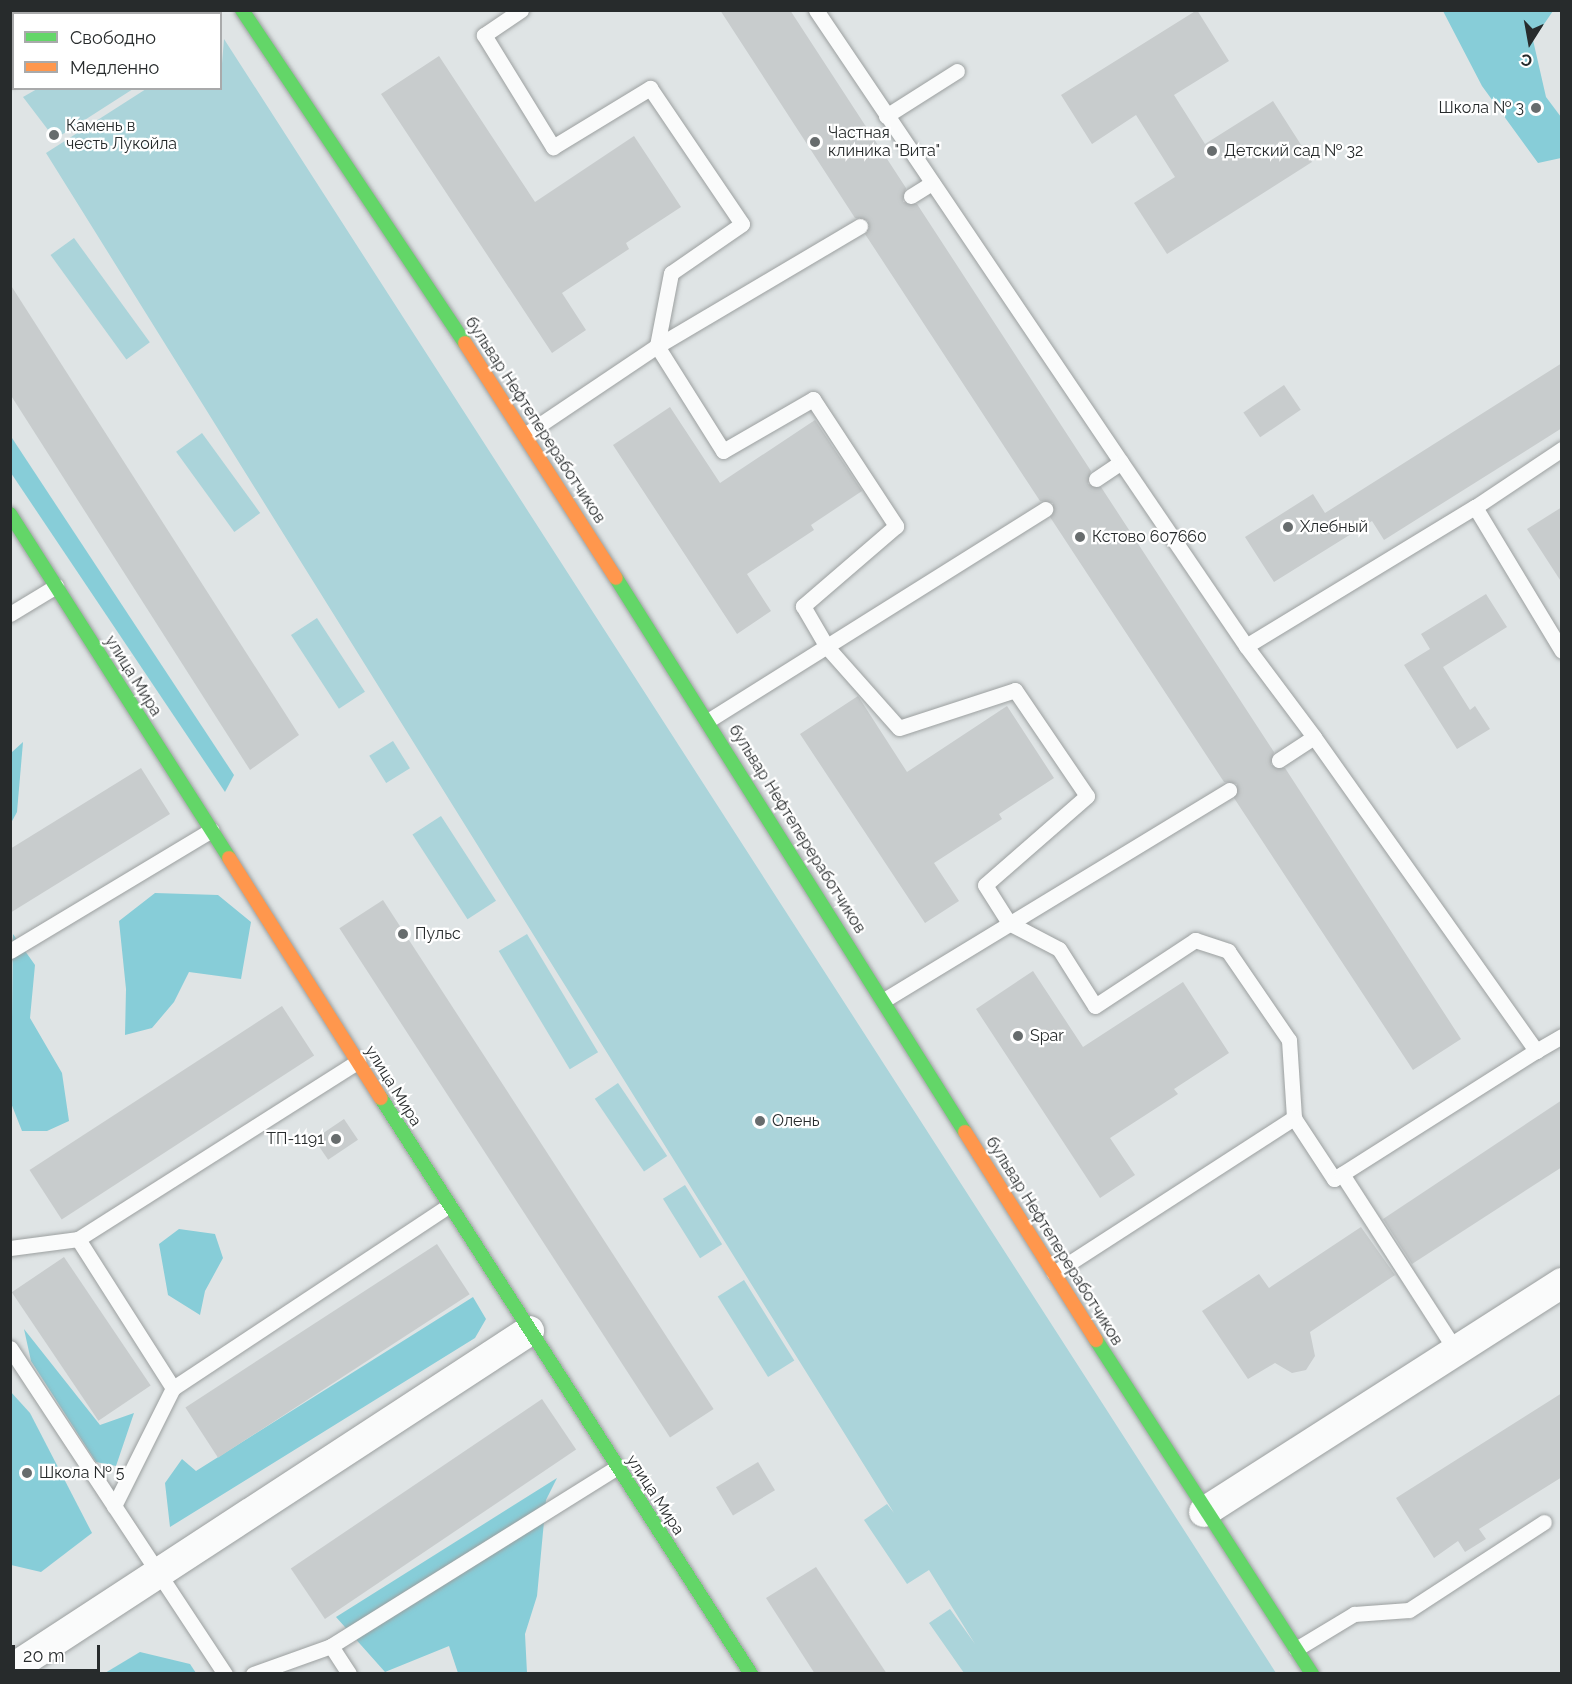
<!DOCTYPE html>
<meta charset="utf-8">
<style>
body{margin:0}
#map{position:relative;width:1572px;height:1684px;overflow:hidden;background:#dfe4e5;font-family:Raleway,sans-serif}
div>[style]{position:absolute}
.green>*{inset:0;background:#abd4da;transform-origin:0 0}
.forest>*{inset:0;background:#87cdd8}
.building>*{inset:0;background:#c8cccd;transform-origin:0 0}
.roads{filter:drop-shadow(0 0 2px #9ca0a0) drop-shadow(0 0 2px #9ca0a0)}
.lane>*{height:15px;margin:-7.5px;padding:0 7.5px;transform-origin:7.5px;border-radius:7.5px;background:#fafbfb}
.street>*{height:30px;margin:-15px;padding:0 15px;transform-origin:15px;border-radius:15px;background:#fafbfb}
.fast>*{height:14px;margin:-7px;padding:0 7px;transform-origin:7px;border-radius:7px;background:#63d668}
.slow>*{height:14px;margin:-7px;padding:0 7px;transform-origin:7px;border-radius:7px;background:#ff974d}
.dots>*{width:16px;height:16px;translate:-50% -50%;box-sizing:border-box;border:3px solid #fff;border-radius:50%}
span{translate:-50% -50%;white-space:nowrap;text-align:center;line-height:1.15;-webkit-text-stroke:4.5px #fff;paint-order:stroke}
.poi-label{font-size:16px;color:#272b2c}
.right{translate:-100% -50%;text-align:right}
.left{translate:0 -50%;text-align:left}
.street-label{font-size:16px;color:#272b2c}
.frame{position:absolute;inset:0;border:12px solid #272b2c;pointer-events:none}
.legend{position:absolute;left:12px;top:12px;width:210px;height:78px;box-sizing:border-box;background:#fff;border:2px solid #a9aaab;margin:0;padding:8px 10px;list-style:none;font-size:18px;color:#272b2c}
.legend li{display:flex;align-items:center;gap:12px;height:30px}
.legend b{width:30px;border:2px solid #a9aaab}
.north{position:absolute;left:1500px;top:12px;width:60px;height:60px;-webkit-text-stroke:4px #fff;paint-order:stroke;rotate:191deg;font-size:16px;font-weight:700;line-height:24px;text-align:center;color:#272b2c}
.north::after{content:'';display:block;margin:auto;width:21px;height:27px;background:#272b2c;clip-path:polygon(50% 0,100% 100%,50% 72%,0 100%)}
.scale{position:absolute;left:12px;top:1645px;width:88px;height:27px;box-sizing:border-box;border:3px solid #272b2c;border-top:0;padding-left:8px;font-size:18px;line-height:21px;white-space:nowrap;color:#272b2c;-webkit-text-stroke:4px #fff;paint-order:stroke}
</style>
<div id="map">
<div class="green">
<i style="clip-path:polygon(10px 11px,11px 10px,83px 11px,14px 14px,11px 56px)"></i>
<i style="clip-path:polygon(224px 39px,1276px 1673px,964px 1673px,929px 1623px,950px 1609px,975px 1644px,929px 1570px,907px 1584px,864px 1520px,887px 1504px,894px 1513px,46px 153px,146px 89px,220px 88px)"></i>
<i style="clip-path:polygon(37px 89px,37px 88px,133px 89px,55px 139px,23px 97px)"></i>
<i style="left:74px;top:238px;width:129px;height:29px;rotate:54deg"></i>
<i style="left:202px;top:433px;width:99px;height:32px;rotate:54deg"></i>
<i style="left:317px;top:618px;width:88px;height:31px;rotate:57deg"></i>
<i style="left:393px;top:741px;width:32px;height:28px;rotate:58deg"></i>
<i style="left:441px;top:816px;width:101px;height:34px;rotate:57deg"></i>
<i style="left:527px;top:934px;width:138px;height:33px;rotate:59deg"></i>
<i style="left:618px;top:1083px;width:88px;height:28px;rotate:56deg"></i>
<i style="left:685px;top:1185px;width:70px;height:26px;rotate:58deg"></i>
<i style="left:744px;top:1280px;width:95px;height:31px;rotate:58deg"></i>
</div>
<div class="forest">
<i style="clip-path:polygon(1443px 11px,1553px 11px,1533px 40px,1546px 97px,1561px 117px,1561px 158px,1538px 163px,1482px 86px)"></i>
<i style="clip-path:polygon(10px 435px,234px 775px,225px 792px,11px 473px)"></i>
<i style="clip-path:polygon(23px 742px,17px 812px,11px 823px,11px 753px)"></i>
<i style="clip-path:polygon(155px 893px,218px 895px,251px 922px,241px 979px,189px 972px,174px 1002px,152px 1028px,125px 1035px,126px 989px,119px 921px)"></i>
<i style="clip-path:polygon(13px 934px,35px 965px,30px 1018px,62px 1073px,69px 1121px,47px 1131px,22px 1131px,11px 1103px)"></i>
<i style="clip-path:polygon(179px 1229px,215px 1234px,223px 1258px,205px 1291px,200px 1315px,168px 1295px,159px 1244px)"></i>
<i style="clip-path:polygon(473px 1297px,486px 1319px,475px 1338px,170px 1527px,165px 1483px,182px 1459px,196px 1471px)"></i>
<i style="clip-path:polygon(24px 1329px,100px 1425px,134px 1413px,116px 1466px,96px 1462px,31px 1361px)"></i>
<i style="clip-path:polygon(10px 1391px,30px 1413px,92px 1533px,41px 1572px,11px 1565px)"></i>
<i style="clip-path:polygon(557px 1478px,546px 1500px,537px 1596px,525px 1634px,527px 1673px,458px 1673px,449px 1646px,385px 1672px,336px 1617px)"></i>
<i style="clip-path:polygon(140px 1652px,190px 1664px,196px 1673px,105px 1673px)"></i>
</div>
<div class="building">
<i style="clip-path:polygon(720px 10px,790px 10px,906px 188px,903px 202px,917px 204px,1091px 471px,1088px 484px,1101px 487px,1274px 752px,1271px 765px,1285px 768px,1461px 1039px,1413px 1070px,1234px 798px,1237px 784px,1224px 782px,1050px 517px,1053px 503px,1040px 501px,865px 234px,868px 221px,855px 218px)"></i>
<i style="clip-path:polygon(1197px 10px,1229px 61px,1174px 95px,1205px 144px,1273px 101px,1312px 162px,1167px 254px,1134px 203px,1175px 177px,1136px 115px,1092px 144px,1061px 95px)"></i>
<i style="clip-path:polygon(439px 56px,535px 202px,634px 136px,681px 207px,626px 243px,629px 249px,562px 293px,586px 330px,552px 353px,381px 94px)"></i>
<i style="clip-path:polygon(10px 284px,299px 735px,250px 770px,10px 394px)"></i>
<i style="clip-path:polygon(1562px 363px,1562px 428px,1384px 540px,1372px 521px,1274px 582px,1245px 537px,1313px 494px,1325px 513px)"></i>
<i style="left:1284px;top:385px;width:30px;height:49px;rotate:56deg"></i>
<i style="clip-path:polygon(670px 407px,720px 483px,815px 420px,862px 491px,811px 525px,814px 530px,747px 574px,771px 611px,737px 634px,613px 445px)"></i>
<i style="clip-path:polygon(1562px 507px,1562px 583px,1527px 529px)"></i>
<i style="clip-path:polygon(1486px 594px,1507px 627px,1443px 667px,1470px 710px,1475px 706px,1490px 729px,1457px 749px,1404px 665px,1430px 649px,1421px 634px)"></i>
<i style="clip-path:polygon(858px 696px,907px 772px,1007px 706px,1054px 778px,999px 814px,1002px 819px,934px 863px,959px 901px,925px 923px,800px 734px)"></i>
<i style="clip-path:polygon(141px 768px,170px 814px,10px 913px,10px 849px)"></i>
<i style="left:383px;top:900px;width:607px;height:52px;rotate:57deg"></i>
<i style="clip-path:polygon(1033px 971px,1083px 1047px,1183px 982px,1229px 1053px,1174px 1089px,1178px 1094px,1110px 1138px,1135px 1175px,1100px 1198px,976px 1009px)"></i>
<i style="left:282px;top:1006px;width:59px;height:301px;rotate:57deg"></i>
<i style="clip-path:polygon(1562px 1100px,1562px 1167px,1412px 1264px,1383px 1219px)"></i>
<i style="left:344px;top:1119px;width:25px;height:36px;rotate:56deg"></i>
<i style="clip-path:polygon(1361px 1227px,1395px 1275px,1310px 1332px,1315px 1356px,1306px 1370px,1292px 1373px,1275px 1363px,1248px 1379px,1202px 1311px,1259px 1274px,1269px 1288px)"></i>
<i style="left:437px;top:1244px;width:60px;height:300px;rotate:57deg"></i>
<i style="left:64px;top:1257px;width:155px;height:63px;rotate:56deg"></i>
<i style="clip-path:polygon(1562px 1393px,1562px 1477px,1479px 1529px,1486px 1539px,1465px 1552px,1458px 1541px,1434px 1558px,1396px 1498px)"></i>
<i style="left:542px;top:1399px;width:61px;height:303px;rotate:56deg"></i>
<i style="left:758px;top:1462px;width:33px;height:49px;rotate:59deg"></i>
<i style="clip-path:polygon(816px 1567px,887px 1674px,815px 1674px,766px 1598px)"></i>
</div>
<div class="roads">
<div class="lane">
<i style="left:521px;top:10px;width:45px;rotate:146deg"></i>
<i style="left:484px;top:35px;width:132px;rotate:58.4deg"></i>
<i style="left:553px;top:147px;width:114px;rotate:-31.3deg"></i>
<i style="left:650px;top:88px;width:164px;rotate:55.9deg"></i>
<i style="left:742px;top:224px;width:86px;rotate:145.4deg"></i>
<i style="left:671px;top:273px;width:74px;rotate:100.9deg"></i>
<i style="left:657px;top:346px;width:158px;rotate:146.1deg"></i>
<i style="left:816px;top:10px;width:545px;rotate:55.99deg"></i>
<i style="left:886px;top:116px;width:84px;rotate:-32.4deg"></i>
<i style="left:911px;top:196px;width:25px;rotate:-32deg"></i>
<i style="left:860px;top:226px;width:236px;rotate:149.4deg"></i>
<i style="left:657px;top:346px;width:124px;rotate:57.8deg"></i>
<i style="left:723px;top:451px;width:104px;rotate:-30deg"></i>
<i style="left:813px;top:399px;width:152px;rotate:56.8deg"></i>
<i style="left:896px;top:526px;width:123px;rotate:139.3deg"></i>
<i style="left:803px;top:606px;width:48px;rotate:59.7deg"></i>
<i style="left:827px;top:647px;width:108px;rotate:48.4deg"></i>
<i style="left:899px;top:728px;width:122px;rotate:-18.1deg"></i>
<i style="left:1015px;top:690px;width:128px;rotate:55.8deg"></i>
<i style="left:1087px;top:796px;width:135px;rotate:138.9deg"></i>
<i style="left:985px;top:885px;width:45px;rotate:57.7deg"></i>
<i style="left:1009px;top:923px;width:56px;rotate:27.5deg"></i>
<i style="left:1059px;top:949px;width:67px;rotate:57.7deg"></i>
<i style="left:1095px;top:1006px;width:120px;rotate:-33.4deg"></i>
<i style="left:1195px;top:940px;width:35px;rotate:18deg"></i>
<i style="left:1228px;top:951px;width:108px;rotate:55.6deg"></i>
<i style="left:1289px;top:1040px;width:78px;rotate:86.3deg"></i>
<i style="left:1294px;top:1118px;width:73px;rotate:56.7deg"></i>
<i style="left:1334px;top:1179px;width:239px;rotate:-32.4deg"></i>
<i style="left:1096px;top:479px;width:30px;rotate:-34deg"></i>
<i style="left:1121px;top:462px;width:222px;rotate:55.8deg"></i>
<i style="left:1246px;top:646px;width:114px;rotate:53.2deg"></i>
<i style="left:1314px;top:737px;width:42px;rotate:146.7deg"></i>
<i style="left:1475px;top:507px;width:105px;rotate:-33.7deg"></i>
<i style="left:10px;top:614px;width:54px;rotate:-31.3deg"></i>
<i style="left:1246px;top:646px;width:268px;rotate:-31.3deg"></i>
<i style="left:1475px;top:507px;width:168px;rotate:58.9deg"></i>
<i style="left:709px;top:720px;width:397px;rotate:-32.1deg"></i>
<i style="left:1314px;top:737px;width:385px;rotate:54.7deg"></i>
<i style="left:1536px;top:1051px;width:30px;rotate:-30deg"></i>
<i style="left:10px;top:951px;width:235px;rotate:-31deg"></i>
<i style="left:884px;top:1000px;width:404px;rotate:-31.3deg"></i>
<i style="left:1342px;top:1174px;width:211px;rotate:57.2deg"></i>
<i style="left:78px;top:1239px;width:177px;rotate:57.5deg"></i>
<i style="left:173px;top:1388px;width:132px;rotate:116.6deg"></i>
<i style="left:10px;top:1248px;width:69px;rotate:-7.5deg"></i>
<i style="left:78px;top:1239px;width:332px;rotate:-32.4deg"></i>
<i style="left:1054px;top:1273px;width:286px;rotate:-32.9deg"></i>
<i style="left:10px;top:1348px;width:391px;rotate:56.6deg"></i>
<i style="left:173px;top:1388px;width:331px;rotate:-33.5deg"></i>
<i style="left:331px;top:1646px;width:337px;rotate:-32deg"></i>
<i style="left:1296px;top:1649px;width:68px;rotate:-31.1deg"></i>
<i style="left:1354px;top:1614px;width:55px;rotate:-4.2deg"></i>
<i style="left:1409px;top:1610px;width:161px;rotate:-33.1deg"></i>
<i style="left:253px;top:1674px;width:83px;rotate:-19.7deg"></i>
<i style="left:331px;top:1646px;width:33px;rotate:57deg"></i>
</div>
<div class="street">
<i style="left:1204px;top:1512px;width:425px;rotate:-32.6deg"></i>
<i style="left:10px;top:1670px;width:620px;rotate:-33.15deg"></i>
</div>
<div class="fast">
<i style="left:242px;top:10px;width:401px;rotate:56.2deg"></i>
<i style="left:114px;top:14px;width:6px;rotate:-39deg"></i>
<i style="left:10px;top:80px;width:4px;rotate:-27deg"></i>
<i style="left:10px;top:514px;width:408px;rotate:57.5deg"></i>
<i style="left:616px;top:578px;width:655px;rotate:57.79deg"></i>
<i style="left:381px;top:1098px;width:685px;rotate:57.28deg"></i>
<i style="left:1096px;top:1340px;width:398px;rotate:57.1deg"></i>
</div>
<div class="slow">
<i style="left:465px;top:343px;width:279px;rotate:57.3deg"></i>
<i style="left:229px;top:858px;width:284px;rotate:57.7deg"></i>
<i style="left:965px;top:1132px;width:246px;rotate:57.8deg"></i>
</div>
</div>
<div class="dots">
<i style="left:1536px;top:108px;background:#676c6d"></i>
<i style="left:54px;top:135px;background:#676c6d"></i>
<i style="left:815px;top:142px;background:#676c6d"></i>
<i style="left:1212px;top:151px;background:#676c6d"></i>
<i style="left:1288px;top:527px;background:#676c6d"></i>
<i style="left:1080px;top:537px;background:#676c6d"></i>
<i style="left:403px;top:934px;background:#676c6d"></i>
<i style="left:1018px;top:1036px;background:#676c6d"></i>
<i style="left:760px;top:1121px;background:#676c6d"></i>
<i style="left:336px;top:1139px;background:#676c6d"></i>
<i style="left:27px;top:1473px;background:#676c6d"></i>
</div>
<div class="poi-label">
<span class="right" style="left:1524px;top:108px">Школа № 3</span>
<span class="left" style="left:66px;top:135px">Камень в<br>честь Лукойла</span>
<span class="left" style="left:828px;top:142px">Чаcтная<br>клиника "Вита"</span>
<span class="left" style="left:1224px;top:151px">Детский сад № 32</span>
<span class="left" style="left:1300px;top:527px">Хлебный</span>
<span class="left" style="left:1092px;top:537px">Кстово 607660</span>
<span class="left" style="left:415px;top:934px">Пульс</span>
<span class="left" style="left:1030px;top:1036px">Spar</span>
<span class="left" style="left:772px;top:1121px">Олень</span>
<span class="right" style="left:324px;top:1139px">ТП-1191</span>
<span class="left" style="left:39px;top:1473px">Школа № 5</span>
</div>
<div class="street-label">
<span style="left:535px;top:420px;rotate:57deg">бульвар Нефтепереработчиков</span>
<span style="left:133px;top:676px;rotate:58deg">улица Мира</span>
<span style="left:797px;top:829px;rotate:58deg">бульвар Нефтепереработчиков</span>
<span style="left:393px;top:1086px;rotate:58deg">улица Мира</span>
<span style="left:1054px;top:1241px;rotate:58deg">бульвар Нефтепереработчиков</span>
<span style="left:655px;top:1495px;rotate:57deg">улица Мира</span>
</div>
<div class="frame"></div>
<ul class="legend">
<li><b style="height:8px;background:#63d668"></b>Свободно</li>
<li><b style="height:8px;background:#ff974d"></b>Медленно</li>
</ul>
<div class="north">С</div>
<div class="scale">20 m</div>
</div>
